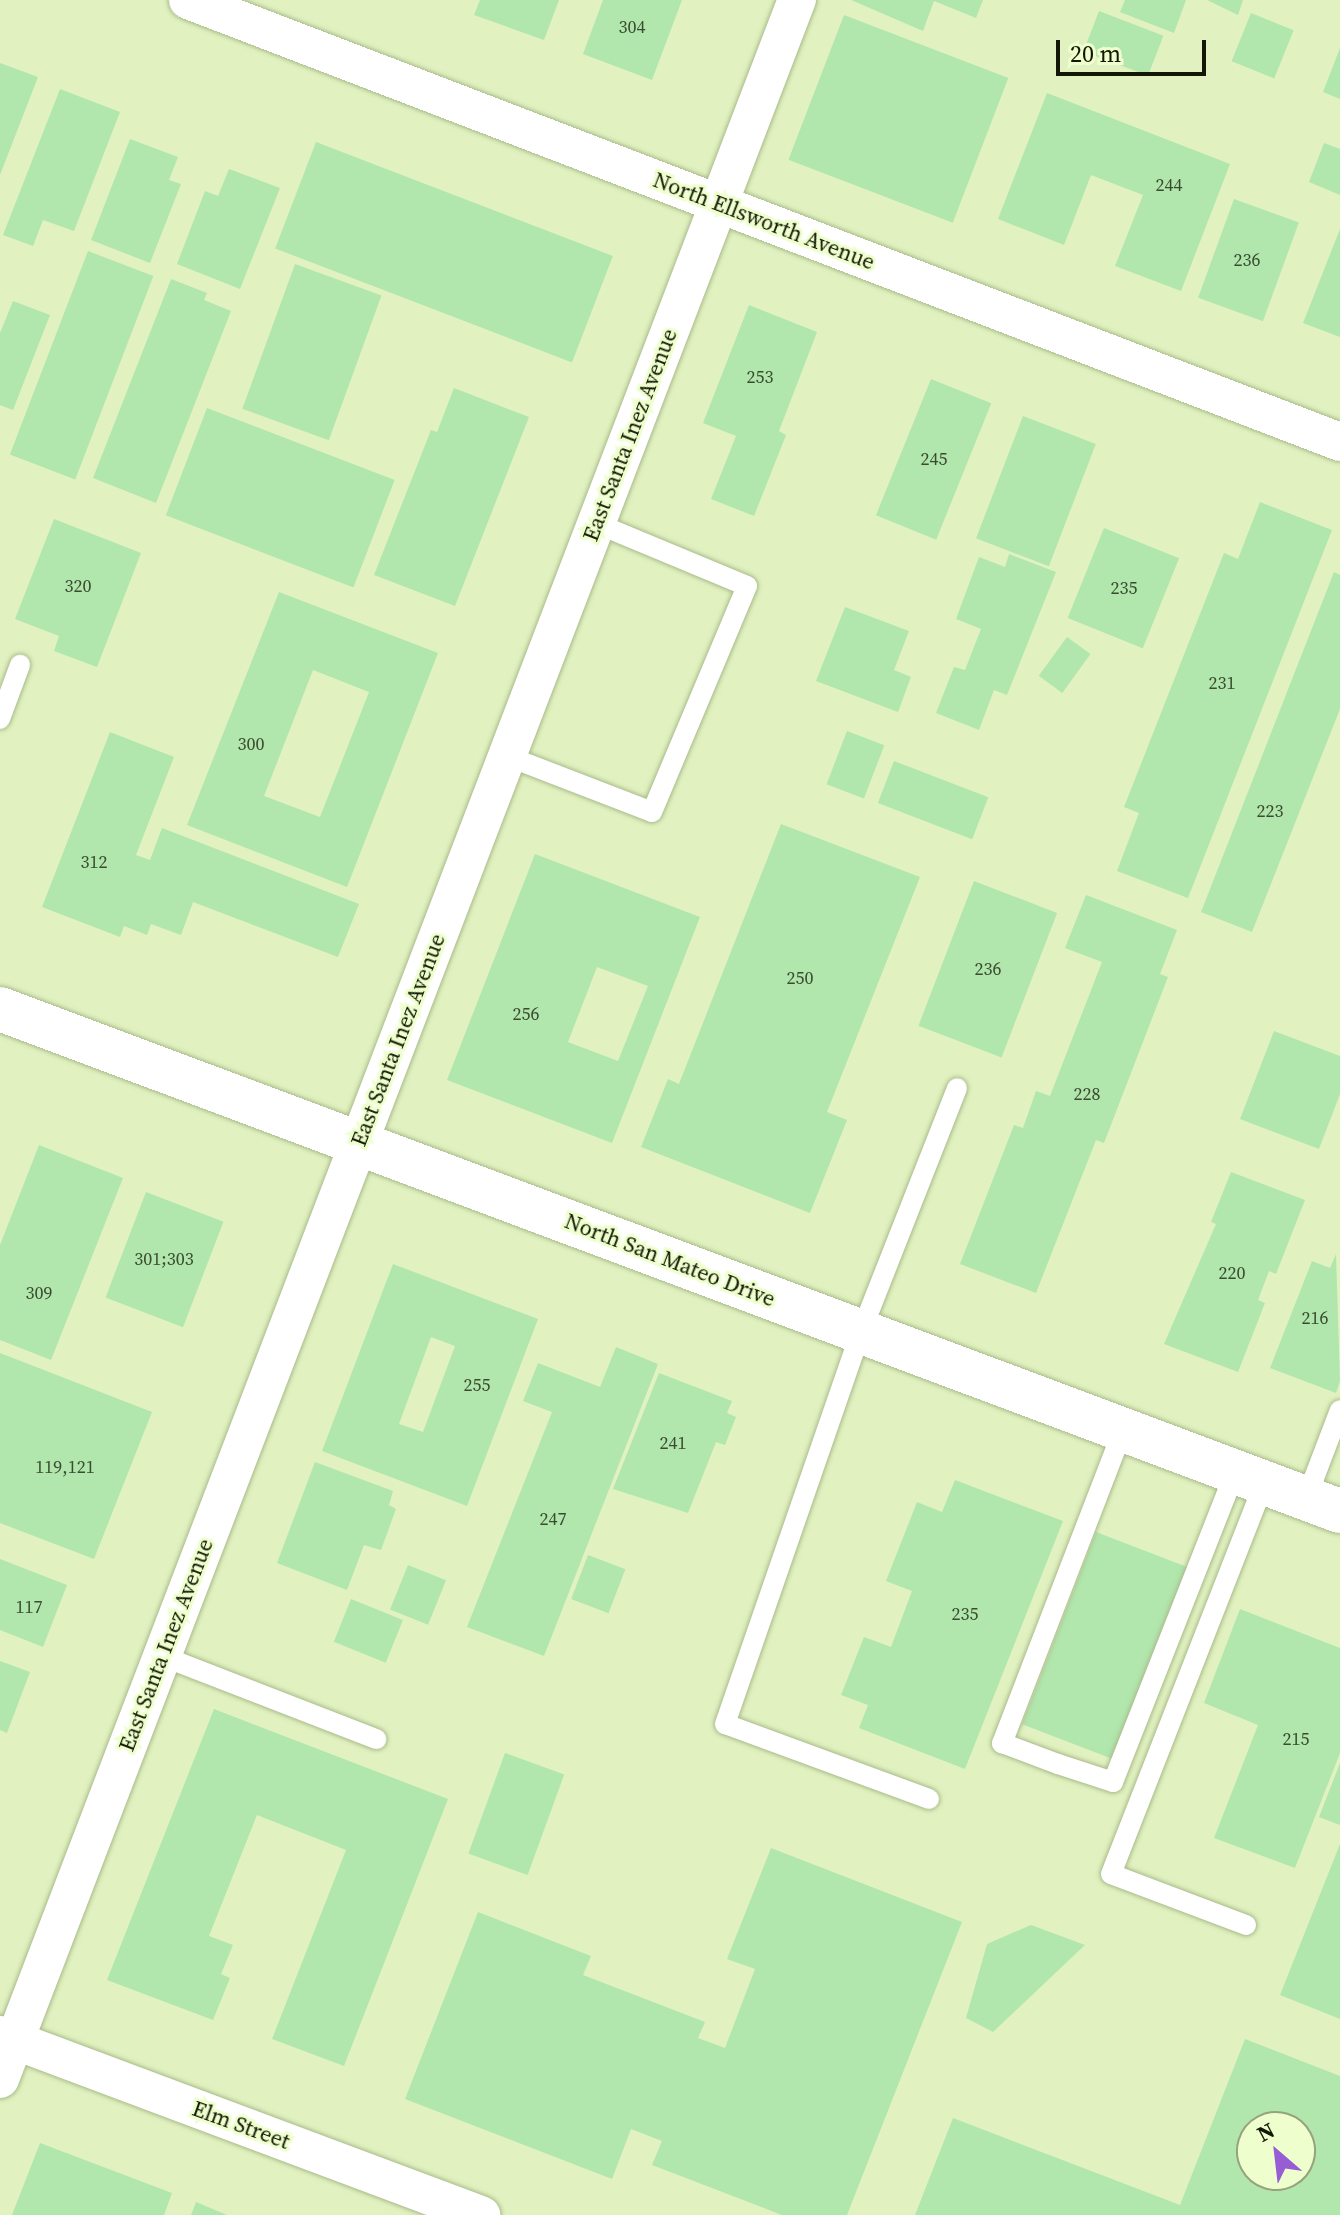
<!DOCTYPE html>
<style>
body{margin:0}
#map{position:relative;width:1340px;height:2215px;overflow:hidden;background:#e1f2c0;font-family:"Source Serif 4",serif}
div>[style]{position:absolute}
.building>*{inset:0;background:#b1e6ad;transform-origin:0 0}
.roads{filter:drop-shadow(0 0 2px #aaba8b) drop-shadow(0 0 2px #aaba8b)}
.lane>*{height:20px;margin:-10px;padding:0 10px;transform-origin:10px;border-radius:10px;background:#fff}
.street>*{height:38px;margin:-19px;padding:0 19px;transform-origin:19px;border-radius:19px;background:#fff}
.secondary>*{height:44px;margin:-22px;padding:0 22px;transform-origin:22px;border-radius:22px;background:#fff}
span{translate:-50% -50%;white-space:nowrap;text-align:center;line-height:1.15;-webkit-text-stroke:6px #eeffcd;paint-order:stroke}
.number-label{font-size:18px;color:#3a4c30}
.number-label span{-webkit-text-stroke-width:0}
.street-label{font-size:22px;color:#131806}
.north{position:absolute;left:1236px;top:2111px;width:80px;height:80px;box-sizing:border-box;background:#eeffcd;border:2px solid #96a37d;border-radius:50%;rotate:332deg;font-size:22px;font-weight:700;line-height:32px;text-align:center;color:#131806}
.north::after{content:'';display:block;margin:auto;width:28px;height:36px;background:#965dd5;clip-path:polygon(50% 0,100% 100%,50% 72%,0 100%)}
.scale{position:absolute;left:1056px;top:40px;width:150px;height:36px;box-sizing:border-box;border:4px solid #131806;border-top:0;padding-left:10px;font-size:24px;line-height:28px;white-space:nowrap;color:#131806;-webkit-text-stroke:6px #eeffcd;paint-order:stroke}
</style>
<div id="map">
<div class="building">
<i style="clip-path:polygon(480px 0,559px 0,544px 40px,474px 15px)"></i>
<i style="clip-path:polygon(603px 0,682px 0,652px 80px,583px 54px)"></i>
<i style="clip-path:polygon(851px 0,983px 0,976px 18px,934px 1px,923px 31px)"></i>
<i style="clip-path:polygon(1125px 0,1186px 0,1174px 33px,1120px 12px)"></i>
<i style="clip-path:polygon(1207px 0,1243px 0,1238px 15px)"></i>
<i style="left:1099px;top:11px;width:69px;height:43px;rotate:21deg"></i>
<i style="left:1251px;top:13px;width:46px;height:52px;rotate:22deg"></i>
<i style="left:844px;top:15px;width:176px;height:155px;rotate:21deg"></i>
<i style="clip-path:polygon(1340px 48px,1340px 99px,1323px 92px)"></i>
<i style="clip-path:polygon(0 63px,38px 77px,0 175px)"></i>
<i style="clip-path:polygon(60px 89px,120px 112px,74px 231px,43px 220px,33px 246px,3px 235px)"></i>
<i style="clip-path:polygon(1047px 93px,1230px 164px,1181px 291px,1115px 266px,1143px 195px,1091px 175px,1064px 245px,998px 219px)"></i>
<i style="clip-path:polygon(130px 139px,178px 157px,169px 180px,181px 184px,150px 263px,91px 240px)"></i>
<i style="left:316px;top:142px;width:318px;height:114px;rotate:21deg"></i>
<i style="clip-path:polygon(1324px 143px,1340px 149px,1340px 195px,1309px 182px)"></i>
<i style="clip-path:polygon(229px 169px,280px 188px,240px 289px,177px 264px,205px 191px,218px 196px)"></i>
<i style="left:1234px;top:199px;width:69px;height:105px;rotate:20deg"></i>
<i style="clip-path:polygon(1340px 229px,1340px 337px,1303px 323px)"></i>
<i style="left:88px;top:251px;width:70px;height:218px;rotate:21deg"></i>
<i style="left:295px;top:264px;width:92px;height:154px;rotate:20deg"></i>
<i style="clip-path:polygon(171px 279px,207px 293px,204px 300px,231px 311px,156px 503px,93px 478px)"></i>
<i style="clip-path:polygon(13px 301px,50px 315px,13px 410px,0 405px,0 333px)"></i>
<i style="clip-path:polygon(749px 305px,817px 332px,779px 431px,786px 435px,754px 516px,711px 499px,736px 436px,703px 423px)"></i>
<i style="left:931px;top:379px;width:65px;height:147px;rotate:22deg"></i>
<i style="clip-path:polygon(454px 388px,529px 417px,455px 606px,374px 575px,431px 430px,437px 432px)"></i>
<i style="left:207px;top:408px;width:201px;height:115px;rotate:21deg"></i>
<i style="left:1023px;top:416px;width:78px;height:131px;rotate:21deg"></i>
<i style="clip-path:polygon(1260px 502px,1332px 530px,1188px 898px,1117px 871px,1139px 813px,1124px 807px,1224px 553px,1238px 559px)"></i>
<i style="clip-path:polygon(54px 519px,141px 553px,97px 667px,54px 651px,59px 636px,15px 619px)"></i>
<i style="left:1104px;top:528px;width:81px;height:97px;rotate:22deg"></i>
<i style="clip-path:polygon(1009px 554px,1056px 572px,1007px 695px,994px 690px,979px 730px,936px 713px,954px 667px,965px 670px,981px 629px,956px 619px,979px 557px,1005px 567px)"></i>
<i style="clip-path:polygon(1334px 572px,1340px 575px,1340px 709px,1252px 932px,1201px 912px)"></i>
<i style="clip-path:polygon(evenodd,279px 592px,438px 653px,347px 887px,187px 825px,279px 592px,313px 670px,369px 692px,320px 817px,264px 796px,313px 670px)"></i>
<i style="clip-path:polygon(845px 607px,909px 631px,894px 670px,911px 677px,898px 712px,816px 681px)"></i>
<i style="left:1067px;top:637px;width:29px;height:48px;rotate:36deg"></i>
<i style="left:847px;top:731px;width:40px;height:57px;rotate:21deg"></i>
<i style="clip-path:polygon(110px 732px,174px 757px,136px 855px,150px 860px,162px 828px,359px 904px,338px 957px,193px 902px,181px 935px,151px 924px,147px 935px,124px 926px,120px 937px,42px 907px)"></i>
<i style="left:894px;top:761px;width:101px;height:45px;rotate:21deg"></i>
<i style="clip-path:polygon(781px 824px,920px 877px,827px 1112px,847px 1120px,810px 1213px,641px 1147px,668px 1079px,679px 1084px)"></i>
<i style="clip-path:polygon(evenodd,535px 854px,700px 917px,612px 1143px,447px 1080px,535px 854px,597px 967px,648px 986px,618px 1061px,568px 1042px,597px 967px)"></i>
<i style="left:974px;top:881px;width:89px;height:155px;rotate:21deg"></i>
<i style="clip-path:polygon(1086px 895px,1177px 930px,1160px 974px,1168px 977px,1104px 1143px,1096px 1140px,1036px 1293px,960px 1264px,1014px 1125px,1023px 1128px,1036px 1091px,1050px 1096px,1102px 962px,1065px 948px)"></i>
<i style="clip-path:polygon(1274px 1031px,1340px 1056px,1340px 1094px,1319px 1149px,1240px 1119px)"></i>
<i style="clip-path:polygon(39px 1145px,123px 1178px,51px 1360px,0 1340px,0 1245px)"></i>
<i style="clip-path:polygon(1231px 1172px,1305px 1200px,1276px 1274px,1269px 1271px,1258px 1300px,1265px 1303px,1238px 1372px,1164px 1344px,1216px 1224px,1211px 1222px)"></i>
<i style="left:146px;top:1192px;width:83px;height:113px;rotate:21deg"></i>
<i style="clip-path:polygon(1336px 1254px,1340px 1381px,1336px 1393px,1270px 1368px,1312px 1261px,1330px 1268px)"></i>
<i style="clip-path:polygon(evenodd,393px 1264px,538px 1319px,467px 1506px,322px 1451px,393px 1264px,431px 1337px,455px 1346px,423px 1432px,399px 1424px,431px 1337px)"></i>
<i style="clip-path:polygon(616px 1347px,658px 1364px,544px 1656px,467px 1627px,552px 1412px,523px 1401px,538px 1363px,600px 1387px)"></i>
<i style="clip-path:polygon(0 1353px,152px 1412px,94px 1559px,0 1523px)"></i>
<i style="clip-path:polygon(659px 1373px,732px 1401px,727px 1413px,736px 1417px,725px 1445px,716px 1442px,688px 1513px,613px 1489px)"></i>
<i style="clip-path:polygon(315px 1462px,393px 1491px,389px 1505px,396px 1509px,381px 1550px,364px 1545px,347px 1590px,277px 1563px)"></i>
<i style="clip-path:polygon(955px 1480px,1063px 1521px,965px 1769px,859px 1728px,868px 1705px,841px 1695px,864px 1637px,891px 1647px,912px 1591px,886px 1581px,917px 1502px,942px 1512px)"></i>
<i style="left:1096px;top:1532px;width:99px;height:206px;rotate:21deg"></i>
<i style="left:588px;top:1555px;width:40px;height:47px;rotate:21deg"></i>
<i style="clip-path:polygon(0 1559px,67px 1585px,43px 1647px,0 1630px)"></i>
<i style="left:408px;top:1565px;width:41px;height:48px;rotate:22deg"></i>
<i style="left:351px;top:1599px;width:56px;height:46px;rotate:22deg"></i>
<i style="clip-path:polygon(1240px 1609px,1340px 1648px,1340px 1753px,1295px 1868px,1214px 1838px,1258px 1725px,1204px 1703px)"></i>
<i style="clip-path:polygon(0 1661px,30px 1672px,7px 1733px,0 1730px)"></i>
<i style="clip-path:polygon(214px 1709px,448px 1799px,344px 2066px,272px 2039px,346px 1850px,257px 1815px,209px 1936px,233px 1945px,221px 1974px,230px 1978px,213px 2020px,107px 1980px)"></i>
<i style="left:505px;top:1753px;width:63px;height:107px;rotate:20deg"></i>
<i style="clip-path:polygon(1340px 1763px,1340px 1825px,1319px 1817px)"></i>
<i style="clip-path:polygon(1340px 1844px,1340px 2019px,1280px 1995px)"></i>
<i style="clip-path:polygon(771px 1848px,962px 1922px,847px 2215px,782px 2215px,652px 2165px,662px 2141px,631px 2129px,612px 2179px,405px 2099px,478px 1912px,591px 1956px,583px 1975px,705px 2022px,698px 2038px,725px 2048px,755px 1969px,727px 1959px)"></i>
<i style="clip-path:polygon(1031px 1925px,1085px 1945px,993px 2032px,966px 2018px,987px 1944px)"></i>
<i style="clip-path:polygon(evenodd,1245px 2039px,1340px 2076px,1340px 2215px,915px 2215px,953px 2118px,1180px 2205px,1245px 2039px,1252px 2127px,1300px 2127px,1300px 2175px,1252px 2175px,1252px 2127px)"></i>
<i style="clip-path:polygon(40px 2143px,172px 2193px,164px 2215px,12px 2215px)"></i>
<i style="clip-path:polygon(196px 2202px,227px 2215px,191px 2215px)"></i>
</div>
<div class="roads">
<div class="lane">
<i style="left:0;top:719px;width:58px;rotate:-69.7deg"></i>
<i style="left:507px;top:756px;width:155px;rotate:21.1deg"></i>
<i style="left:652px;top:812px;width:245px;rotate:-67.2deg"></i>
<i style="left:747px;top:586px;width:164px;rotate:-157.4deg"></i>
<i style="left:1123px;top:1430px;width:336px;rotate:111.1deg"></i>
<i style="left:1002px;top:1743px;width:60px;rotate:20.6deg"></i>
<i style="left:1058px;top:1764px;width:58px;rotate:18.1deg"></i>
<i style="left:1113px;top:1782px;width:333px;rotate:-68.5deg"></i>
<i style="left:1306px;top:1499px;width:95px;rotate:-69.1deg"></i>
<i style="left:162px;top:1656px;width:230px;rotate:21.2deg"></i>
<i style="left:929px;top:1799px;width:217px;rotate:-159.8deg"></i>
<i style="left:725px;top:1724px;width:415px;rotate:-70.9deg"></i>
<i style="left:861px;top:1332px;width:262px;rotate:-68.5deg"></i>
<i style="left:1246px;top:1925px;width:144px;rotate:-159.3deg"></i>
<i style="left:1111px;top:1874px;width:420px;rotate:-68.6deg"></i>
</div>
<div class="street">
<i style="left:188px;top:0;width:1234px;rotate:20.99deg"></i>
<i style="left:0;top:2035px;width:514px;rotate:20.52deg"></i>
<i style="left:0;top:2079px;width:2227px;rotate:-69.03deg"></i>
</div>
<div class="secondary">
<i style="left:0;top:1009px;width:1431px;rotate:20.54deg"></i>
</div>
</div>
<div class="number-label">
<span style="left:632px;top:27px">304</span>
<span style="left:1169px;top:185px">244</span>
<span style="left:1247px;top:260px">236</span>
<span style="left:760px;top:377px">253</span>
<span style="left:934px;top:459px">245</span>
<span style="left:78px;top:586px">320</span>
<span style="left:1124px;top:588px">235</span>
<span style="left:1222px;top:683px">231</span>
<span style="left:251px;top:744px">300</span>
<span style="left:1270px;top:811px">223</span>
<span style="left:94px;top:862px">312</span>
<span style="left:988px;top:969px">236</span>
<span style="left:800px;top:978px">250</span>
<span style="left:526px;top:1014px">256</span>
<span style="left:1087px;top:1094px">228</span>
<span style="left:164px;top:1259px">301;303</span>
<span style="left:1232px;top:1273px">220</span>
<span style="left:39px;top:1293px">309</span>
<span style="left:1315px;top:1318px">216</span>
<span style="left:477px;top:1385px">255</span>
<span style="left:673px;top:1443px">241</span>
<span style="left:65px;top:1467px">119,121</span>
<span style="left:553px;top:1519px">247</span>
<span style="left:29px;top:1607px">117</span>
<span style="left:965px;top:1614px">235</span>
<span style="left:1296px;top:1739px">215</span>
</div>
<div class="street-label">
<span style="left:764px;top:221px;rotate:21deg">North Ellsworth Avenue</span>
<span style="left:630px;top:435px;rotate:-69deg">East Santa Inez Avenue</span>
<span style="left:398px;top:1040px;rotate:-69deg">East Santa Inez Avenue</span>
<span style="left:670px;top:1260px;rotate:21deg">North San Mateo Drive</span>
<span style="left:166px;top:1645px;rotate:-69deg">East Santa Inez Avenue</span>
<span style="left:241px;top:2125px;rotate:20deg">Elm Street</span>
</div>
<div class="north">N</div>
<div class="scale">20 m</div>
</div>
